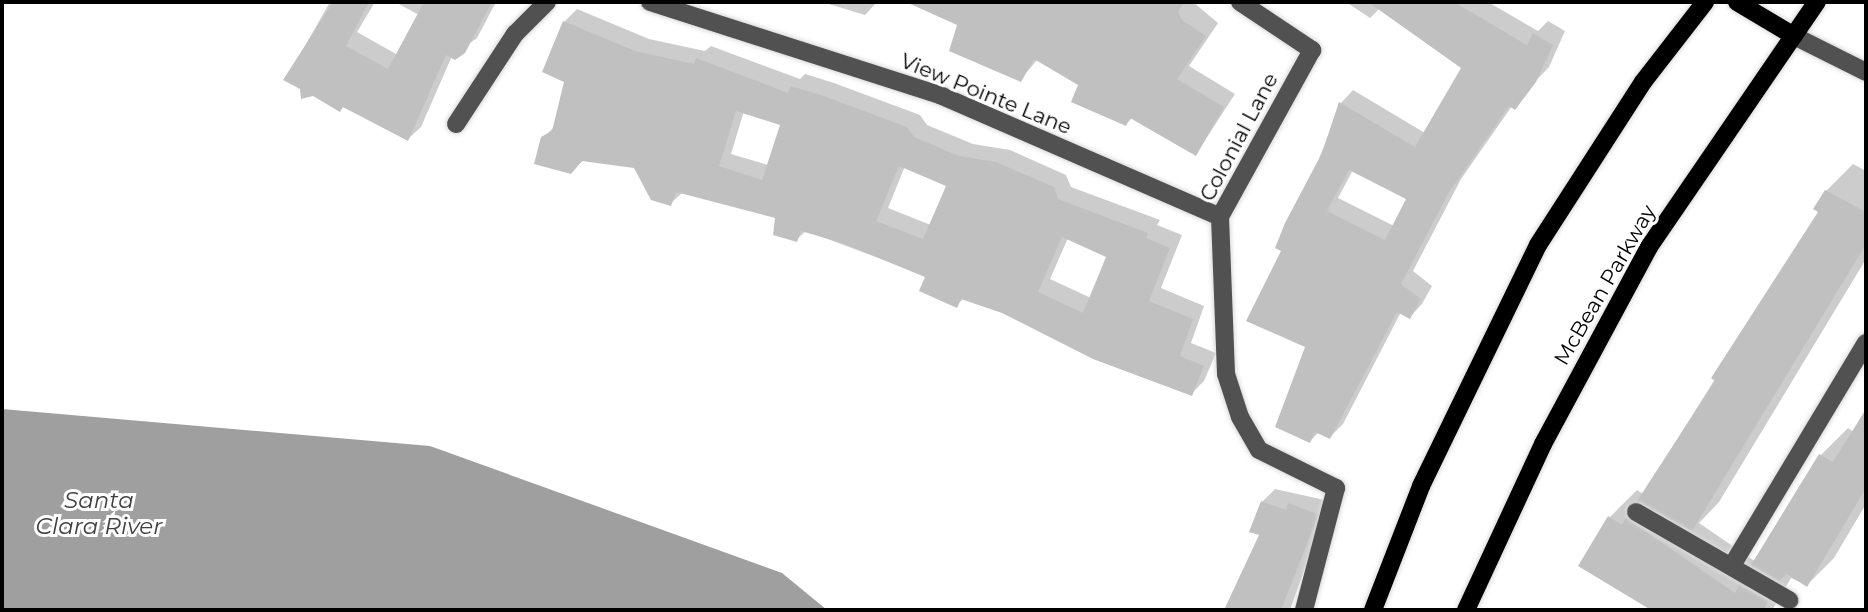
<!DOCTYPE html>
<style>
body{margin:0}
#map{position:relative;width:1868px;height:612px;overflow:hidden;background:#fff;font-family:Montserrat,sans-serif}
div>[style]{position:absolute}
.water>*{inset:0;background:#9f9f9f}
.shadow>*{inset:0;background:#0003}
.building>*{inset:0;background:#c0c0c0}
.roads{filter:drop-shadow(0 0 2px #dbdbdb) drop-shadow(0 0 2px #dbdbdb)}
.minor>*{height:18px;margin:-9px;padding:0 9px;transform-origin:9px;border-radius:9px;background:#515151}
.major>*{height:18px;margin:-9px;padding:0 9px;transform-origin:9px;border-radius:9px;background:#000}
span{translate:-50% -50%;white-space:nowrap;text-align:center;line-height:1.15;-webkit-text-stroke:6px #fff;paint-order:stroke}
.street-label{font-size:21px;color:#000}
.water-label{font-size:23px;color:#404040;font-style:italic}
.frame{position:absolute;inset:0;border:4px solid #000;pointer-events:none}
</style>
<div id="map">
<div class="water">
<i style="clip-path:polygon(2px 409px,430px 446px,782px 573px,827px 610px,2px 610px)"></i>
</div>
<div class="shadow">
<i style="clip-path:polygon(330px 2px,375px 2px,357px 32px,398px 55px,419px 15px,395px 2px,496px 2px,477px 38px,452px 56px,421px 127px,408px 139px,286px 79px)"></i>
<i style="clip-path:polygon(822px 2px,877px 2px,865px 15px)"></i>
<i style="clip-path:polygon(906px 2px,1193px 2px,1218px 23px,1189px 66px,1235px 94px,1196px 154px,1132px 118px,1126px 124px,1080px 84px,1038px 59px,1020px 80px,960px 24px)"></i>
<i style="clip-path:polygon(evenodd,1346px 2px,1488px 2px,1538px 31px,1548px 21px,1565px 31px,1549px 67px,1512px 106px,1461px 179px,1413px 271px,1432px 286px,1422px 304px,1410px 317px,1401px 312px,1343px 424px,1330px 437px,1319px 432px,1310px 441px,1307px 346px,1283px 250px,1341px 103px,1353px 90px,1425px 133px,1463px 68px,1381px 7px,1370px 18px,1346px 2px,1353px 170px,1409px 198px,1394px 226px,1338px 198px,1353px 170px)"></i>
<i style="clip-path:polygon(evenodd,577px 9px,649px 39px,705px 51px,711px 46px,800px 79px,805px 74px,834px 83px,920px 115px,927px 125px,973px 144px,1010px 150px,1066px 175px,1071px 187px,1160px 220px,1157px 225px,1182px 235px,1161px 288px,1204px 306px,1191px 343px,1216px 353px,1204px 381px,1191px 394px,1002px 311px,964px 298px,957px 305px,927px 276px,806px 231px,796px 240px,777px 217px,683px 192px,670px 204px,635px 167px,586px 159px,576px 166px,543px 138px,556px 125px,566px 82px,564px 22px,577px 9px,744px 111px,782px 123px,768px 165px,731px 154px,744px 111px,577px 9px,905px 166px,949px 185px,931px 225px,888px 208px,905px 166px,577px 9px,1068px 238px,1108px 256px,1091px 298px,1050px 279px,1068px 238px)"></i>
<i style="clip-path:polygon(1853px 164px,1866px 171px,1866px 259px,1719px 502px,1699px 523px,1756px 562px,1821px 455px,1848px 428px,1854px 432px,1866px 412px,1866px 504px,1834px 558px,1807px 585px,1791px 578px,1772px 610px,1654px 610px,1580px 565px,1610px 517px,1637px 490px,1643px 494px,1820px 211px,1826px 191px)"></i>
<i style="clip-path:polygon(1275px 489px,1329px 501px,1290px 610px,1226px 610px,1261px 534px,1262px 502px)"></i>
</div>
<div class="building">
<i style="clip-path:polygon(333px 2px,369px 2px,346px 46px,388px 69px,424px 2px,492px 2px,465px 53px,455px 60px,446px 55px,408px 141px,343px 107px,340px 112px,313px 96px,301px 99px,300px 89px,283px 80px)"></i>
<i style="clip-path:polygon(906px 2px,1185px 2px,1178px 11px,1182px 20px,1206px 36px,1177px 79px,1224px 107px,1196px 156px,1130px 118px,1126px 126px,1071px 102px,1078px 85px,1034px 59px,1021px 82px,949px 51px,957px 25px)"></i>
<i style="clip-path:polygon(evenodd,1368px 2px,1454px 2px,1527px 45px,1533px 33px,1553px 45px,1536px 82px,1515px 110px,1509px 106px,1448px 194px,1401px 284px,1421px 299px,1410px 319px,1397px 312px,1330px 439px,1315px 432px,1310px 443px,1275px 427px,1305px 347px,1246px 321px,1281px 251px,1275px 248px,1285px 223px,1322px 153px,1339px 102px,1415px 147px,1461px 68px,1368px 2px,1349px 170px,1406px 199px,1385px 240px,1327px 211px,1349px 170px)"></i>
<i style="clip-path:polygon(evenodd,563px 21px,635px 51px,694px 64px,696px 58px,788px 93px,791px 86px,821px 95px,907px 127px,914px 137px,959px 156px,996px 162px,1054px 187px,1058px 199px,1148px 233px,1146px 238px,1170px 248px,1149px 301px,1193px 319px,1180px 356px,1204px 366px,1192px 396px,1093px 359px,1002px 313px,961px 299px,957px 308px,919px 291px,925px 277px,842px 243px,801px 231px,797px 242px,773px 235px,775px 218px,676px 192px,671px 206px,651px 200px,634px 168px,582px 161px,571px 174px,534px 164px,541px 137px,552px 131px,564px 82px,542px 72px,563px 21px,736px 111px,780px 125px,762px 180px,719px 166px,736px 111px,563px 21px,899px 166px,946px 186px,923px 239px,876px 221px,899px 166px,563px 21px,1062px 237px,1106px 257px,1083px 313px,1038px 292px,1062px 237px)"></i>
<i style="clip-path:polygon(1825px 190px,1866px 212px,1866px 244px,1692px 531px,1637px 501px,1715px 381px,1711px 378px,1818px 212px,1813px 209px)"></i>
<i style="clip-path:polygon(1866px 409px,1866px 488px,1807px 587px,1787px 574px,1779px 581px,1751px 565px,1819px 454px,1833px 462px)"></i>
<i style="clip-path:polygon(1261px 501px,1286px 510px,1288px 503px,1317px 514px,1316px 521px,1281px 610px,1224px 610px,1259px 535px,1249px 532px)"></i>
<i style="clip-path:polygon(1608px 516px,1622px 525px,1626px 518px,1735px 593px,1739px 585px,1768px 601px,1764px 610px,1651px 610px,1578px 566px)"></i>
</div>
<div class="roads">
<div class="minor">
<i style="left:650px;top:2px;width:305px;rotate:17.8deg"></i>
<i style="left:940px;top:95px;width:305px;rotate:23.5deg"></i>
<i style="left:1240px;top:2px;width:87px;rotate:33.7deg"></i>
<i style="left:1312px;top:50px;width:191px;rotate:118.9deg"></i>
<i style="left:1220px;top:217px;width:157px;rotate:87.8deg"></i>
<i style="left:1226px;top:374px;width:45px;rotate:72deg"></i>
<i style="left:1240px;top:417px;width:38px;rotate:60deg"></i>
<i style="left:1259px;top:450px;width:86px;rotate:26.3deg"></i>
<i style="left:1336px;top:488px;width:126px;rotate:104.7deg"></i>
<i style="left:1794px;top:36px;width:80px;rotate:26.6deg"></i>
<i style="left:456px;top:124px;width:108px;rotate:-56.8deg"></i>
<i style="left:515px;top:34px;width:45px;rotate:-45deg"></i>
<i style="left:1636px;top:512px;width:177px;rotate:29.9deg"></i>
<i style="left:1733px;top:564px;width:258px;rotate:-59deg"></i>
</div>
<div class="major">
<i style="left:1737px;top:2px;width:66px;rotate:30.8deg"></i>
<i style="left:1373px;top:610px;width:133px;rotate:-68.8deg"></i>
<i style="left:1421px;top:486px;width:268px;rotate:-64.1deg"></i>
<i style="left:1538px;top:245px;width:194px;rotate:-57.2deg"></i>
<i style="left:1643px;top:82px;width:101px;rotate:-52.2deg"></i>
<i style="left:1466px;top:610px;width:183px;rotate:-65.1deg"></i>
<i style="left:1543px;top:444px;width:224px;rotate:-61.7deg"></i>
<i style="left:1649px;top:247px;width:297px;rotate:-55.6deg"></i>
</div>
</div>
<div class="street-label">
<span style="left:986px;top:94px;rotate:22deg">View Pointe Lane</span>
<span style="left:1239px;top:137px;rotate:-62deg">Colonial Lane</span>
<span style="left:1605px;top:285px;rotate:-60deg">McBean Parkway</span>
</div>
<div class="water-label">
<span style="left:99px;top:513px">Santa<br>Clara River</span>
</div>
<div class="frame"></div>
</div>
